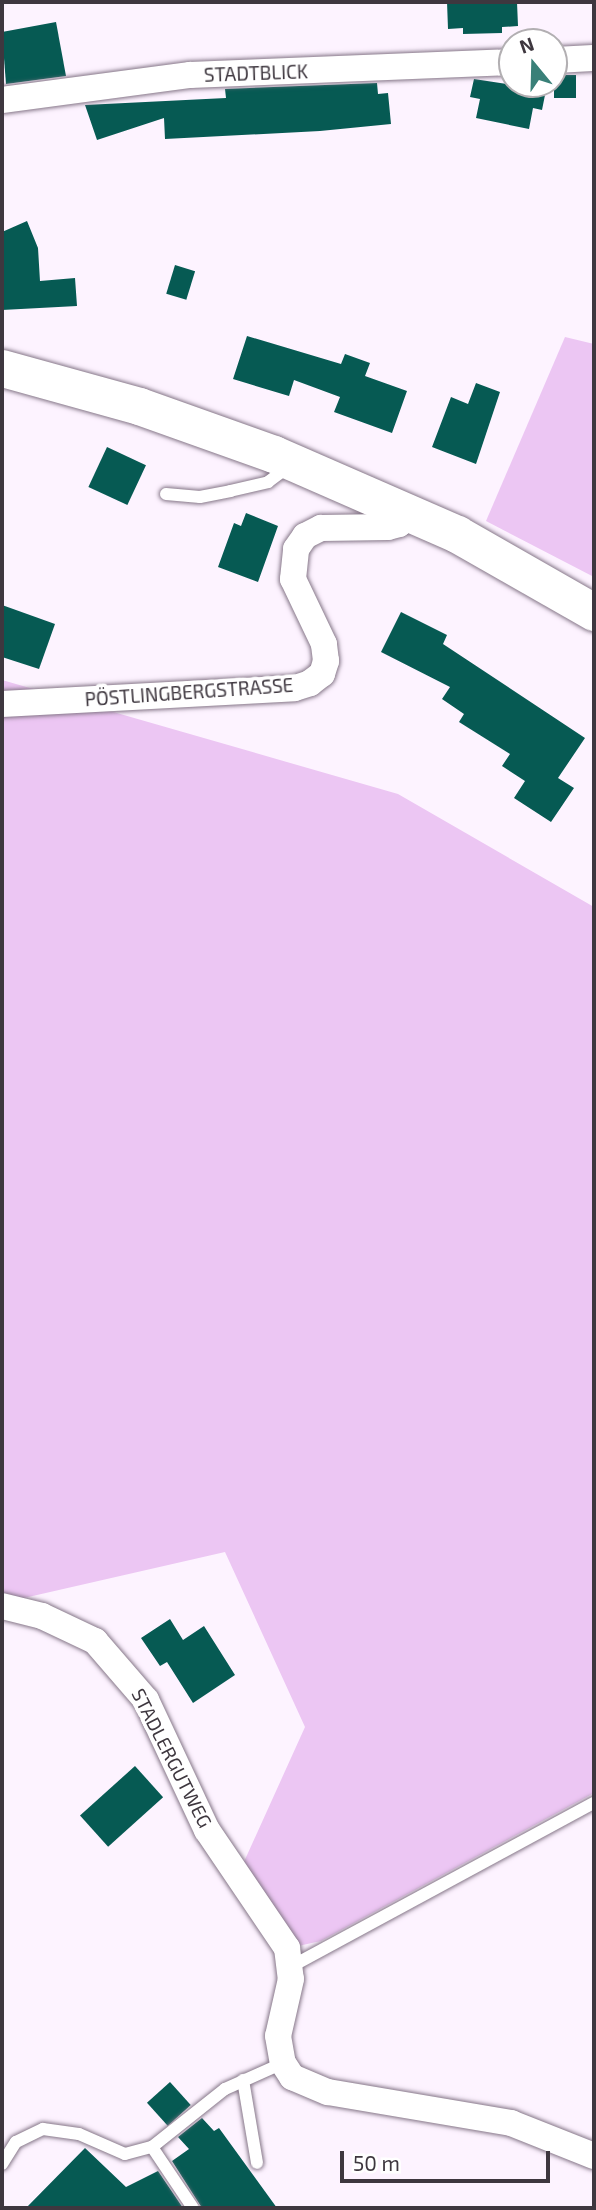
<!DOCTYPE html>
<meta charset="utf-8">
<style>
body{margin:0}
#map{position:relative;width:596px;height:2210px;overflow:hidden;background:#fdf3ff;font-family:"Exo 2",sans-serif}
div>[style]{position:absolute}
.green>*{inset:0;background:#ecc6f3}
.building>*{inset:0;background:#065a53;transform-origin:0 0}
.roads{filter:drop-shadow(0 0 2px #867789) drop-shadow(0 0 2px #867789)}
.service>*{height:12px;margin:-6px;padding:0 6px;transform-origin:6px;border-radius:6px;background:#fff}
.minor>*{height:26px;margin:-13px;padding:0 13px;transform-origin:13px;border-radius:13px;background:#fff}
.secondary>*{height:37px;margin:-18.5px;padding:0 18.5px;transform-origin:18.5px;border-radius:18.5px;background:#fff}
span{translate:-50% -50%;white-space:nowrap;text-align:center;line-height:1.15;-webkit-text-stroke:7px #fff;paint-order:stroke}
.street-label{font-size:19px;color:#3e373f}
.frame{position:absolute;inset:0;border:4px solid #3e373f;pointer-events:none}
.north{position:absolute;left:498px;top:28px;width:70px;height:70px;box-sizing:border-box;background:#fff;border:2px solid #b2afb2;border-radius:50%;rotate:341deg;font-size:19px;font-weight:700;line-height:28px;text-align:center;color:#3e373f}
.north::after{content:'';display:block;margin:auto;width:24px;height:32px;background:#398078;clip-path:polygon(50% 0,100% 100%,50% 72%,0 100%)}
.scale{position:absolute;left:340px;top:2151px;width:210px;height:32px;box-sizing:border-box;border:4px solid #3e373f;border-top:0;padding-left:9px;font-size:21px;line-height:24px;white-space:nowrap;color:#3e373f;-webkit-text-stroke:5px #fff;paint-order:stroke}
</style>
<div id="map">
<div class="green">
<i style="clip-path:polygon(565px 337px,594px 344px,594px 577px,486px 521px)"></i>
<i style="clip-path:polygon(2px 680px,398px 794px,594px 907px,594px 1793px,321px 1941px,298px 1946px,243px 1864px,305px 1727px,225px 1552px,2px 1603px)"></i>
</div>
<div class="building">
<i style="clip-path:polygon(447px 2px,517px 2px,518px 26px,502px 27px,502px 33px,463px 34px,463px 28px,448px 29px)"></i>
<i style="clip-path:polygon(56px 22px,66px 76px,6px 84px,2px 32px)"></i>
<i style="left:576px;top:75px;width:23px;height:22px;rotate:90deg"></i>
<i style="clip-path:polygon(474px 79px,546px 90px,542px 110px,533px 108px,529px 129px,476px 118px,480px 99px,470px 97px)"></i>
<i style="clip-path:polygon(377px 83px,378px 94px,388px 93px,391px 124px,320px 131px,165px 139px,164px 118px,97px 140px,85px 105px,226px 98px,225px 89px)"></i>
<i style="clip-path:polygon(27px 221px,38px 248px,40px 281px,75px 278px,77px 306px,2px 310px,2px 232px)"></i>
<i style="left:175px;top:265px;width:21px;height:30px;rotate:17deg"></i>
<i style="clip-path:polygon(247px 336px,341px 364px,345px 354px,370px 363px,365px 376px,407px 391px,392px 433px,334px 412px,340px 397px,294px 380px,289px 396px,233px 379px)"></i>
<i style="clip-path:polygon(476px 383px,500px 392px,476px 464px,432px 447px,451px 397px,468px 404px)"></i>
<i style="left:107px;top:447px;width:43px;height:44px;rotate:25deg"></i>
<i style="clip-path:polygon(246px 513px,278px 526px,258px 582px,218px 567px,234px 523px,241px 526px)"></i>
<i style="clip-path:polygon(2px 605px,55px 624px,39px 669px,2px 657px)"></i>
<i style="clip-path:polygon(401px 612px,447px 635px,443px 644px,585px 738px,558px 778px,574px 788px,551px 822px,514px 798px,525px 781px,502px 766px,510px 754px,459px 722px,464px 714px,442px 699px,450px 687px,381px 652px)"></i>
<i style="clip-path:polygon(170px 1619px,183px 1640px,204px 1626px,235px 1675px,193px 1703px,167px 1662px,160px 1666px,141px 1638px)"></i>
<i style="left:135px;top:1766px;width:42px;height:74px;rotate:48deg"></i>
<i style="left:170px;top:2082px;width:31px;height:31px;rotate:48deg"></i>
<i style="clip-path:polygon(202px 2118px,214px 2131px,219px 2128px,277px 2208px,202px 2208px,172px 2161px,189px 2149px,178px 2137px)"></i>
<i style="clip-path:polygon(85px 2148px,126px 2187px,158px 2171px,183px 2208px,26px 2208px)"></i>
</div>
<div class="roads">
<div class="service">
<i style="left:166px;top:494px;width:34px;rotate:5deg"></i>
<i style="left:200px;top:497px;width:31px;rotate:-11deg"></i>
<i style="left:230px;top:491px;width:39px;rotate:-13deg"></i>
<i style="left:268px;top:482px;width:25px;rotate:-37deg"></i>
<i style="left:292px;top:1966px;width:343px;rotate:-28.4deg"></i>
<i style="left:243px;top:2080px;width:84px;rotate:80.4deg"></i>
<i style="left:152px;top:2147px;width:73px;rotate:56.1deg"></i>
<i style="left:2px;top:2164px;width:26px;rotate:-58deg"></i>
<i style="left:16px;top:2142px;width:30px;rotate:-26deg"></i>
<i style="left:43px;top:2129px;width:36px;rotate:8deg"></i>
<i style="left:79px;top:2134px;width:50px;rotate:23.5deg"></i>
<i style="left:125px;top:2154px;width:28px;rotate:-15deg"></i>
<i style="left:152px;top:2147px;width:93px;rotate:-38.5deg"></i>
<i style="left:225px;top:2089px;width:64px;rotate:-24.1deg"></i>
</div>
<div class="minor">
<i style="left:554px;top:60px;width:40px;rotate:-2.9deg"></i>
<i style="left:2px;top:100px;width:190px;rotate:-7.6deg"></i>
<i style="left:190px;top:75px;width:322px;rotate:-2.3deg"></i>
<i style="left:2px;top:704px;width:293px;rotate:-3.1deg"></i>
<i style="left:295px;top:688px;width:16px;rotate:-18deg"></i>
<i style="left:310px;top:683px;width:15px;rotate:-37deg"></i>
<i style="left:322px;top:674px;width:14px;rotate:-73deg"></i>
<i style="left:326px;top:661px;width:17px;rotate:-97deg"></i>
<i style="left:324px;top:644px;width:72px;rotate:-115.5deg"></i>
<i style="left:293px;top:579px;width:30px;rotate:-84deg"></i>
<i style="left:296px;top:549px;width:16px;rotate:-55deg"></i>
<i style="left:305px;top:536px;width:18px;rotate:-27deg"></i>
<i style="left:321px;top:528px;width:67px;rotate:-0.9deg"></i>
<i style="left:388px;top:527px;width:11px;rotate:-15deg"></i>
<i style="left:399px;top:524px;width:16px;rotate:-55deg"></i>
<i style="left:2px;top:1606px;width:41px;rotate:14deg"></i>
<i style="left:42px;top:1616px;width:59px;rotate:25.3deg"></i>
<i style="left:95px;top:1641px;width:78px;rotate:49.2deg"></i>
<i style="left:146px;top:1700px;width:144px;rotate:64.9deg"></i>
<i style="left:207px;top:1830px;width:143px;rotate:55.9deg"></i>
<i style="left:287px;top:1948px;width:31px;rotate:83deg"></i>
<i style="left:291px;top:1979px;width:58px;rotate:102.8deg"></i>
<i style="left:278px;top:2036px;width:27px;rotate:80deg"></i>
<i style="left:283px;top:2063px;width:17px;rotate:57deg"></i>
<i style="left:292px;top:2077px;width:39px;rotate:23deg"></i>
<i style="left:328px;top:2092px;width:186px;rotate:9.6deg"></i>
<i style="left:511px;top:2123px;width:89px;rotate:21.7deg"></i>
</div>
<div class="secondary">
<i style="left:2px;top:368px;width:142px;rotate:15.5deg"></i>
<i style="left:139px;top:406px;width:143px;rotate:19.6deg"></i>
<i style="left:274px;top:454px;width:200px;rotate:23.6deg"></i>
<i style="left:457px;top:534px;width:158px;rotate:29.7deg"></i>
</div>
</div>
<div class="street-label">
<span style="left:256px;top:73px;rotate:-2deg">STADTBLICK</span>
<span style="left:189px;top:692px;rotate:-4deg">PÖSTLINGBERGSTRASSE</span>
<span style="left:172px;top:1758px;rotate:63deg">STADLERGUTWEG</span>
</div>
<div class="frame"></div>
<div class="north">N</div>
<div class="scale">50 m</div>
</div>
